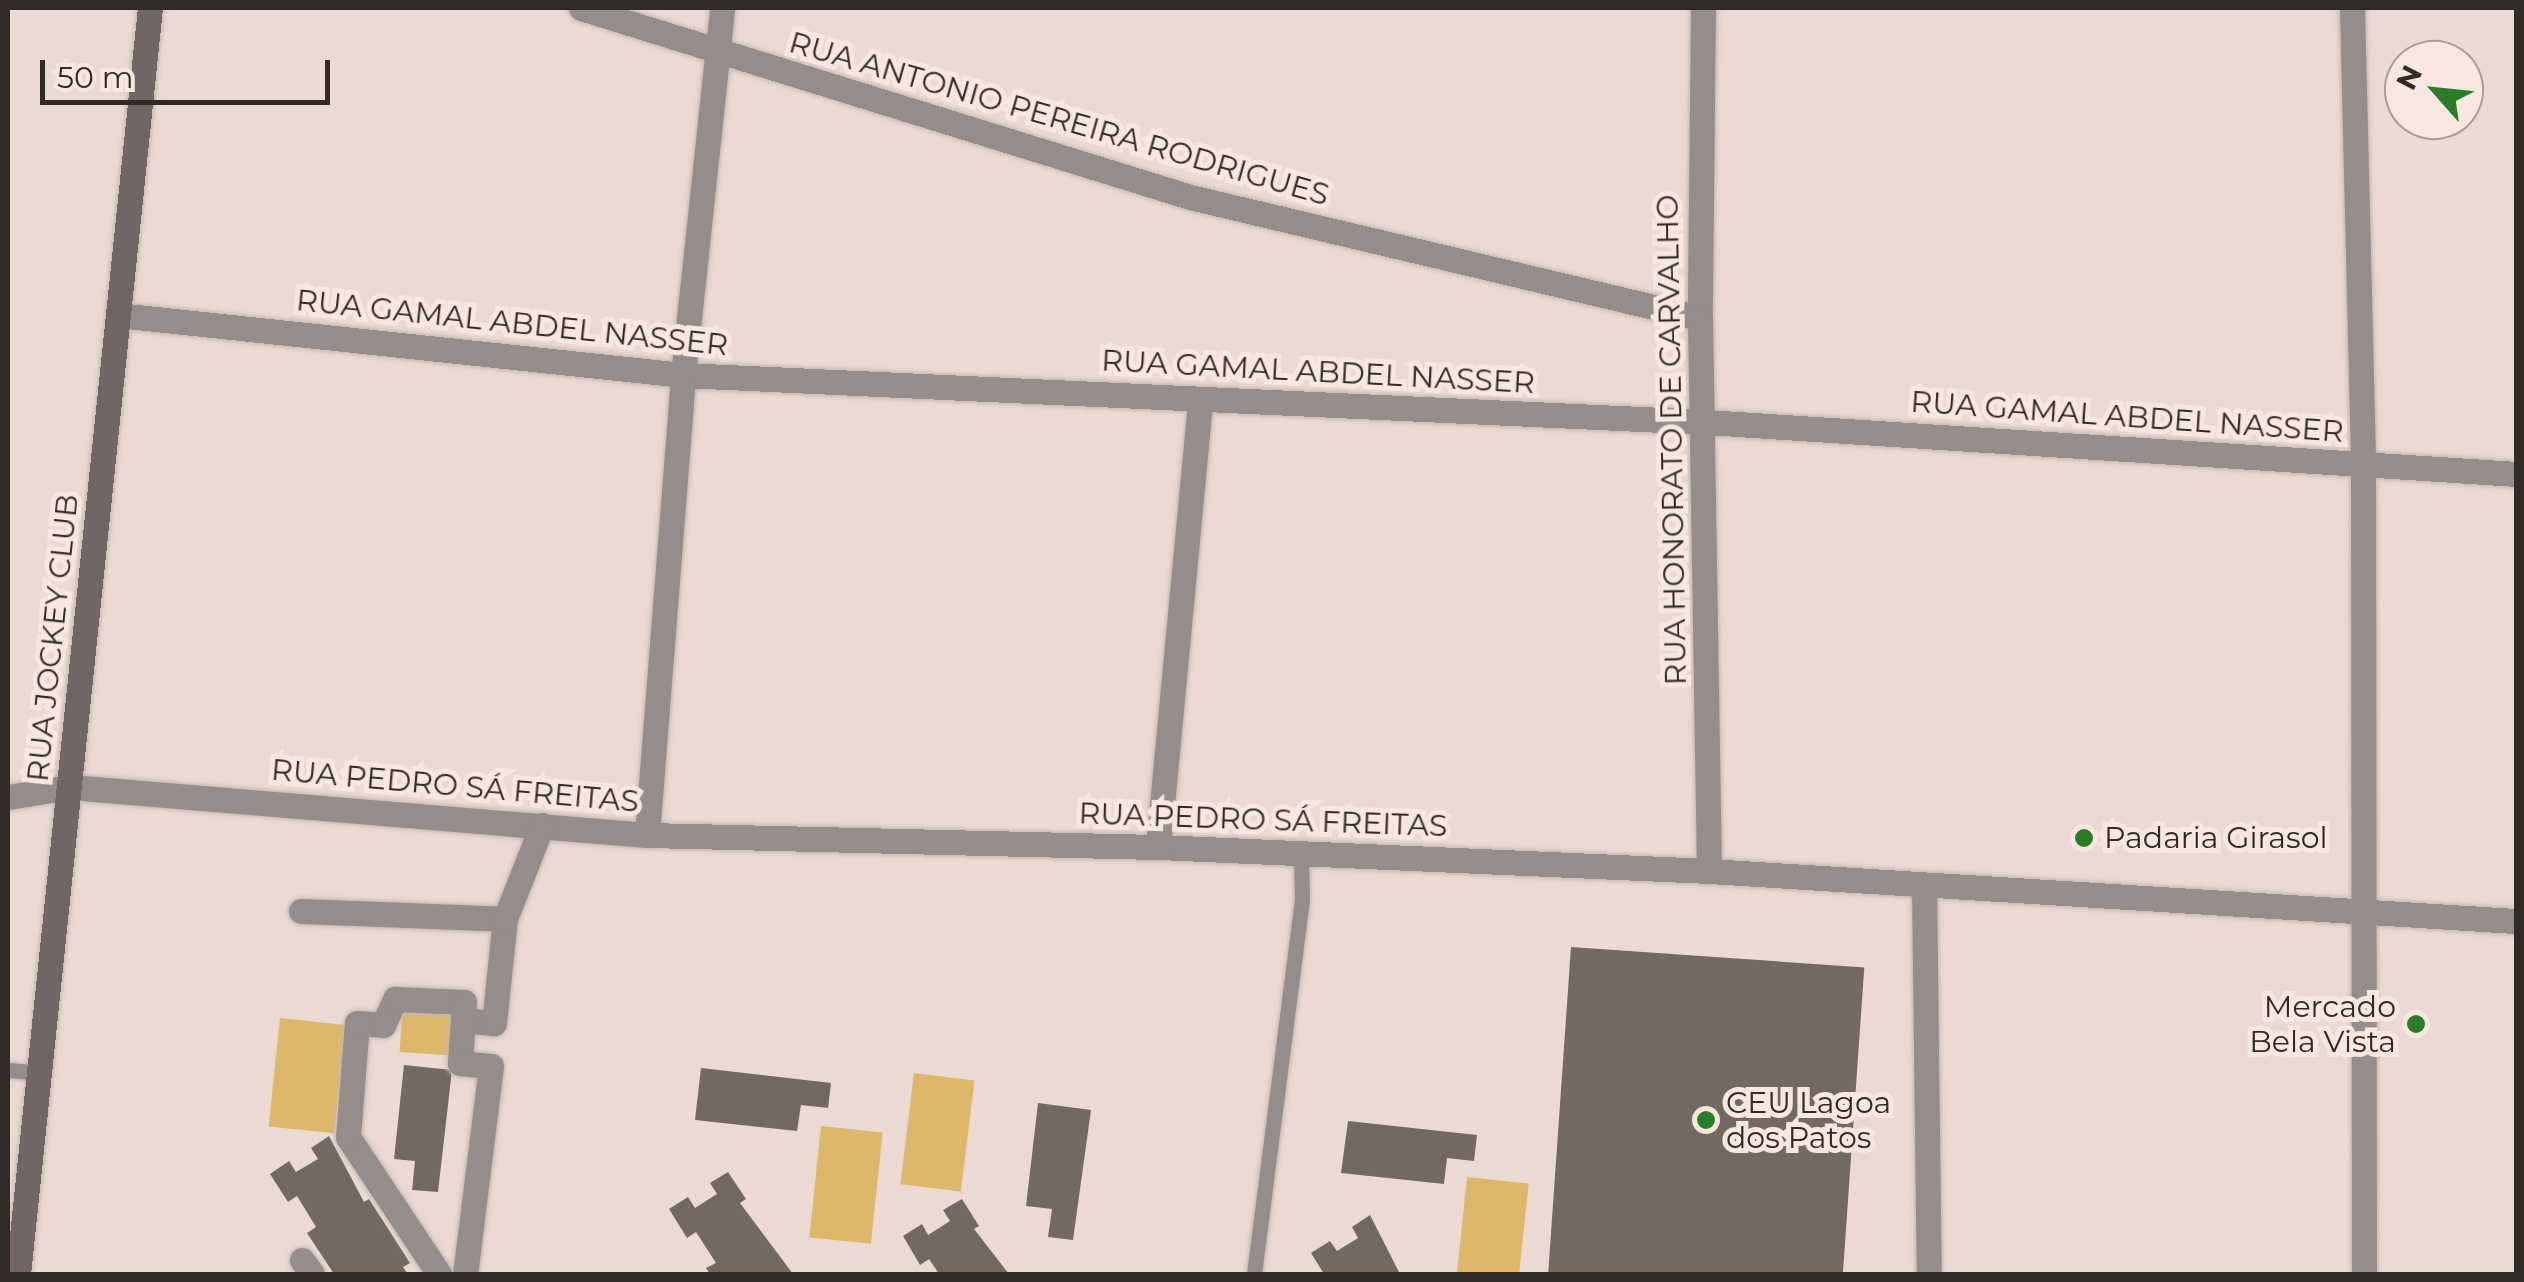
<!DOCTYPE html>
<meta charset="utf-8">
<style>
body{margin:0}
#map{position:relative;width:2524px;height:1282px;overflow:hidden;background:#eadad3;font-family:Montserrat,sans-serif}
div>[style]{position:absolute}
.green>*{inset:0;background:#deb86a;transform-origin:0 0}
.building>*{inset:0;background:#74695f;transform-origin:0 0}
.roads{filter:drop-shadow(0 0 2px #c5b7b1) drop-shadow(0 0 2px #c5b7b1)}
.lane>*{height:15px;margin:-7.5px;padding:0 7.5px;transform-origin:7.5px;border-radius:7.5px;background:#948d8c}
.street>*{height:25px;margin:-12.5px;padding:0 12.5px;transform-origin:12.5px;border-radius:12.5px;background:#948d8c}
.secondary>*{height:25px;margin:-12.5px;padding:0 12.5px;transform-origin:12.5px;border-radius:12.5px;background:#716665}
.dots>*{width:28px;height:28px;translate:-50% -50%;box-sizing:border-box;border:5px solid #f8e7e0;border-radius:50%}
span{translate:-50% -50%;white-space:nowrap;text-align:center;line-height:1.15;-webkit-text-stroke:10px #f8e7e0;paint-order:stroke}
.street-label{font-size:30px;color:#312b28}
.poi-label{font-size:30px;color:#312b28}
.left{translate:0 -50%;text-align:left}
.right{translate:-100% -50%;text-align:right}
.frame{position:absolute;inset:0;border:10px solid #312b28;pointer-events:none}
.north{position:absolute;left:2384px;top:40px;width:100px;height:100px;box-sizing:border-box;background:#f8e7e0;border:2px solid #a89c96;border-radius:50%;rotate:297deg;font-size:28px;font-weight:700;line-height:40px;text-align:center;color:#312b28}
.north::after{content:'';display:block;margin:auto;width:35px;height:45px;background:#2a7c27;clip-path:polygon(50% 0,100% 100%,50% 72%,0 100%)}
.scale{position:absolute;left:40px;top:60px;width:290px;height:45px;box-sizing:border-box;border:5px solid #312b28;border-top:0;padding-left:12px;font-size:30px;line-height:35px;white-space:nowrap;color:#312b28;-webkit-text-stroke:8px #f8e7e0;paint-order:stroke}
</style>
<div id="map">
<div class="green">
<i style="left:403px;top:1003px;width:56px;height:49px;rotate:4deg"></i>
<i style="left:280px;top:1018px;width:66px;height:109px;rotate:6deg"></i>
<i style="left:914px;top:1073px;width:61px;height:112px;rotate:7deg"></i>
<i style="left:821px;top:1126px;width:62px;height:112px;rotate:6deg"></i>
<i style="left:1467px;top:1177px;width:62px;height:98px;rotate:6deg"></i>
</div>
<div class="building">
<i style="left:1571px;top:947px;width:294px;height:328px;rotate:4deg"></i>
<i style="clip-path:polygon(404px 1065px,452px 1070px,438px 1192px,412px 1190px,415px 1161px,394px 1159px)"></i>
<i style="clip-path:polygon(701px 1068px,831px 1083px,828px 1108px,801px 1105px,797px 1131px,695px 1120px)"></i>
<i style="clip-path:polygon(1038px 1103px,1091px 1110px,1073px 1240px,1048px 1237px,1052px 1209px,1026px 1206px)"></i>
<i style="clip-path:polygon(1348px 1121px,1477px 1135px,1474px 1161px,1447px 1158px,1444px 1184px,1341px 1173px)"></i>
<i style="clip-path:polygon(329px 1136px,364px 1202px,369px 1199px,410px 1263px,403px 1267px,408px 1274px,334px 1274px,307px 1233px,316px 1227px,297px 1196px,288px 1202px,270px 1174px,289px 1161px,296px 1172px,318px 1159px,311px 1148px)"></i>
<i style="clip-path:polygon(728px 1172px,746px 1199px,740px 1203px,793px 1274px,710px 1274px,706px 1268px,716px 1263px,696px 1232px,687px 1238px,669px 1209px,688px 1197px,695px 1208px,717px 1194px,710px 1183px)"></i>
<i style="clip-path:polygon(962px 1199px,979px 1226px,974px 1229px,1009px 1274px,939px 1274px,929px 1259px,920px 1265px,903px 1236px,922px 1224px,928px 1235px,950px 1221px,943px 1210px)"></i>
<i style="clip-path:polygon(1370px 1215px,1400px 1274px,1324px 1274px,1311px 1253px,1330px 1241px,1337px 1251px,1358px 1238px,1352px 1227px)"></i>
</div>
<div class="roads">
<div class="lane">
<i style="left:8px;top:1070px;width:32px;rotate:5deg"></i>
<i style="left:1254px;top:1274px;width:377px;rotate:-82.7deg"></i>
<i style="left:1302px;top:900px;width:47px;rotate:-91.2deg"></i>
</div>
<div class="street">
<i style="left:581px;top:8px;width:638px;rotate:17.24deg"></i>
<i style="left:1190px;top:197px;width:524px;rotate:13.35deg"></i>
<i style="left:1703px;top:8px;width:310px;rotate:90.6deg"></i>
<i style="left:1700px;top:318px;width:553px;rotate:89.07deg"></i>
<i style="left:2352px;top:8px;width:457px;rotate:88.6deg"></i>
<i style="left:2363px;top:465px;width:809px;rotate:89.93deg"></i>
<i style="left:118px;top:315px;width:568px;rotate:6.06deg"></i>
<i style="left:683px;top:375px;width:1024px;rotate:2.63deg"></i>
<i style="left:1706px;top:422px;width:812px;rotate:3.67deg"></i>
<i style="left:8px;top:797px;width:63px;rotate:-9.2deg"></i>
<i style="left:70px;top:787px;width:579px;rotate:4.76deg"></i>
<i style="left:647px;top:835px;width:511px;rotate:1.35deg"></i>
<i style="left:1158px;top:847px;width:552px;rotate:2.49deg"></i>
<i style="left:1709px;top:871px;width:809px;rotate:3.55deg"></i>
<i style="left:647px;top:835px;width:461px;rotate:-85.5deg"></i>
<i style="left:683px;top:375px;width:369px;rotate:-83.9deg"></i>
<i style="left:1158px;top:847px;width:449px;rotate:-84.6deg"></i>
<i style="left:1924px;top:885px;width:389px;rotate:89.3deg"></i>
<i style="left:301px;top:911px;width:204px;rotate:2.2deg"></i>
<i style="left:463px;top:1020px;width:31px;rotate:6deg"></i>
<i style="left:494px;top:1023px;width:105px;rotate:-84deg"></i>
<i style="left:505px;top:919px;width:101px;rotate:-68.5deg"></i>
<i style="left:302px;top:1260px;width:17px;rotate:54deg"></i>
<i style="left:439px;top:1274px;width:164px;rotate:-123.6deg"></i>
<i style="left:348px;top:1137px;width:114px;rotate:-85.5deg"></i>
<i style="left:357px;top:1023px;width:26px;rotate:4deg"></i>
<i style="left:383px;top:1025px;width:29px;rotate:-65deg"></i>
<i style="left:395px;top:999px;width:69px;rotate:2.5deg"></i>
<i style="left:464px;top:1002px;width:61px;rotate:93.8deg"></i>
<i style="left:460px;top:1063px;width:31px;rotate:6deg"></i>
<i style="left:491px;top:1066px;width:210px;rotate:97.1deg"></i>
</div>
<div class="secondary">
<i style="left:18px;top:1274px;width:1273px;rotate:-84.05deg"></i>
</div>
</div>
<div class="dots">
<i style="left:2084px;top:838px;background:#2a7c27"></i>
<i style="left:2416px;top:1024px;background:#2a7c27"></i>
<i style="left:1706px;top:1120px;background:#2a7c27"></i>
</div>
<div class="street-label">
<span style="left:1059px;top:119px;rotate:16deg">RUA ANTONIO PEREIRA RODRIGUES</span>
<span style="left:512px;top:323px;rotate:6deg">RUA GAMAL ABDEL NASSER</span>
<span style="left:1318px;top:372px;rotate:3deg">RUA GAMAL ABDEL NASSER</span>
<span style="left:2127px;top:417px;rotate:4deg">RUA GAMAL ABDEL NASSER</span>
<span style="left:1672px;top:440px;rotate:-91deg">RUA HONORATO DE CARVALHO</span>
<span style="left:53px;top:638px;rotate:-84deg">RUA JOCKEY CLUB</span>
<span style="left:455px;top:786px;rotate:5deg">RUA PEDRO SÁ FREITAS</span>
<span style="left:1263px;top:820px;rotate:2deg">RUA PEDRO SÁ FREITAS</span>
</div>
<div class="poi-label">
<span class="left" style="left:2104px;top:838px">Padaria Girasol</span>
<span class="right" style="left:2396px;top:1024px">Mercado<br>Bela Vista</span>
<span class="left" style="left:1726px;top:1120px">CEU Lagoa<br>dos Patos</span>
</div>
<div class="frame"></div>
<div class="north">N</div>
<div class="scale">50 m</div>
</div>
